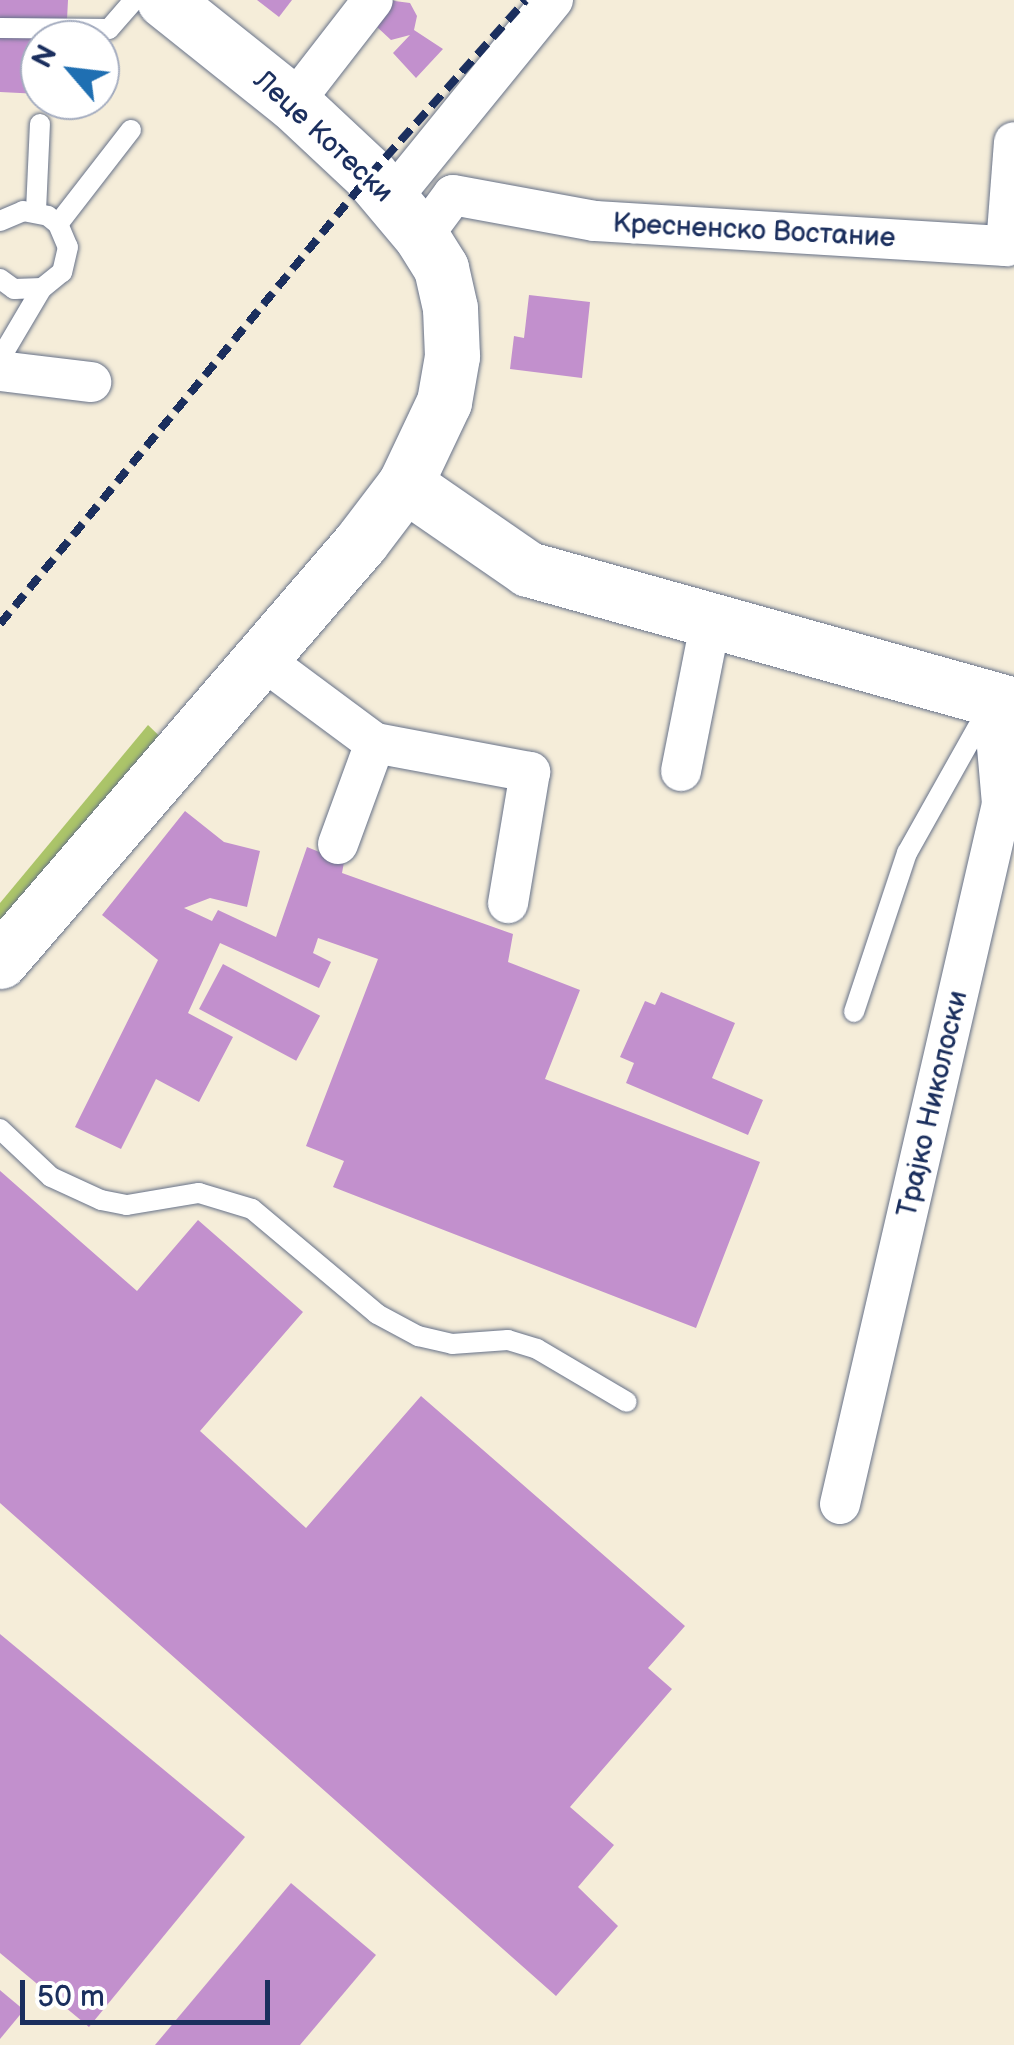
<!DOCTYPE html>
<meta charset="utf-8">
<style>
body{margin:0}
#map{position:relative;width:1014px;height:2045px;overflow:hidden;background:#f5edd9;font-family:"Balsamiq Sans",sans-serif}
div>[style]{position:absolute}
.green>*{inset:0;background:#abc469}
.building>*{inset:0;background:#c290cd;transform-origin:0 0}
.roads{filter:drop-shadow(0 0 2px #677289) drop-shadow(0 0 2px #677289)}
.lane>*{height:20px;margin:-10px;padding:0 10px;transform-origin:10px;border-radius:10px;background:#fff}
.street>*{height:40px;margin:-20px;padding:0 20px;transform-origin:20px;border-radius:20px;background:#fff}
.secondary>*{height:55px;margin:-27.5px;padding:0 27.5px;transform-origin:27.5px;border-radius:27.5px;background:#fff}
.rail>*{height:8px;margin-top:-4px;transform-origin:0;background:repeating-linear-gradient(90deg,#1b2f5e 0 15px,transparent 0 23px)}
span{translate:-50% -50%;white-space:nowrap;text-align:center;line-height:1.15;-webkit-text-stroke:10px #fff;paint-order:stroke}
.street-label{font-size:28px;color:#1b2f5e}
.north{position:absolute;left:20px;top:20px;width:100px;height:100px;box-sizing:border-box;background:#fff;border:2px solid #a4acbf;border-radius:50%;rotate:298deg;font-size:28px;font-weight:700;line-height:40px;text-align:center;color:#1b2f5e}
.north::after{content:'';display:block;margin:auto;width:35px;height:45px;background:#1f6fb2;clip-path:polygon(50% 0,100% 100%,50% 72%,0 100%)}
.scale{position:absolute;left:20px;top:1980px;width:250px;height:45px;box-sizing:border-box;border:5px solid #1b2f5e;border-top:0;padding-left:12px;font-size:30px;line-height:35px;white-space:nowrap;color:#1b2f5e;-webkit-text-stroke:8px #fff;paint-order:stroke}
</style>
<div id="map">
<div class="green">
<i style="clip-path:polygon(148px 725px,177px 753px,0 961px,0 903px)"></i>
</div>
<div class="building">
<i style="clip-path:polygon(0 0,68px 0,66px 40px,40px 40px,40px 94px,0 92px)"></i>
<i style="clip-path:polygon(257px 0,292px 0,279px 17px)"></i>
<i style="clip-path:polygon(387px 0,410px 3px,417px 16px,414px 30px,443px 49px,416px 78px,393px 53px,410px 35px,391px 40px,377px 27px)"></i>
<i style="clip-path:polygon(529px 295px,590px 302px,582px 378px,510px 369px,514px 336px,524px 338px)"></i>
<i style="clip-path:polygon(185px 811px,224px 842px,260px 851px,247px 907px,210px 898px,184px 908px,212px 921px,218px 910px,276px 937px,307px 847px,344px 862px,342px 873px,513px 934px,508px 962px,580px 990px,545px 1079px,760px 1162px,696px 1328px,333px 1187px,344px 1161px,306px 1146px,378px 959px,318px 938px,313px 953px,331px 962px,319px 988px,220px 943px,188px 1013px,233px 1037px,199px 1102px,156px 1079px,121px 1149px,75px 1127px,158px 960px,102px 915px)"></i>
<i style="left:223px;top:964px;width:110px;height:51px;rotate:28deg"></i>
<i style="clip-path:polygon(661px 992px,735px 1023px,712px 1078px,763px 1100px,748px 1135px,626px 1083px,634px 1063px,620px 1057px,645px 1001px,655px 1005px)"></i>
<i style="clip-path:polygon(0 1171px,137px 1291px,198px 1220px,303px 1312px,200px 1431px,306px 1528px,421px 1396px,685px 1626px,648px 1668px,672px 1689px,570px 1807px,614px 1845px,578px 1887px,618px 1926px,556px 1996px,0 1503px)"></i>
<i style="clip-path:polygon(0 1634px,245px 1837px,89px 2027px,0 1953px)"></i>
<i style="clip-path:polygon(291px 1883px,376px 1955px,300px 2045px,155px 2045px)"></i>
<i style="clip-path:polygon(0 1990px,24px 2010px,0 2039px)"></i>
</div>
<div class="roads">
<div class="lane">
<i style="left:0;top:28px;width:109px;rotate:0.5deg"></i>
<i style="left:109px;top:29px;width:38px;rotate:-49deg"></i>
<i style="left:36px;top:211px;width:87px;rotate:-87.4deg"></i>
<i style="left:0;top:221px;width:25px;rotate:-23deg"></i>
<i style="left:23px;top:211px;width:25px;rotate:11deg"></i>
<i style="left:48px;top:216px;width:13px;rotate:39deg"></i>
<i style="left:58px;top:224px;width:25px;rotate:67deg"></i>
<i style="left:68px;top:247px;width:26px;rotate:103deg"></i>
<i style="left:62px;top:272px;width:26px;rotate:141deg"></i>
<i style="left:42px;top:288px;width:28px;rotate:178deg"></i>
<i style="left:14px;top:289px;width:17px;rotate:-144deg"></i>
<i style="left:58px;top:224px;width:119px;rotate:-52.2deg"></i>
<i style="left:0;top:359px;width:82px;rotate:-59.4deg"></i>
<i style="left:854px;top:1012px;width:168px;rotate:-71.6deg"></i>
<i style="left:907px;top:853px;width:167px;rotate:-60.7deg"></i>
<i style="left:0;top:1129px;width:70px;rotate:43.3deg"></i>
<i style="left:51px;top:1177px;width:55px;rotate:24.7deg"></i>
<i style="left:101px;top:1200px;width:26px;rotate:11deg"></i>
<i style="left:127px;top:1205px;width:73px;rotate:-9.5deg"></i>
<i style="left:199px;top:1193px;width:55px;rotate:16.8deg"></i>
<i style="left:252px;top:1209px;width:163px;rotate:40deg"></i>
<i style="left:377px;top:1314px;width:47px;rotate:28.2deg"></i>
<i style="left:418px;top:1336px;width:35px;rotate:13deg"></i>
<i style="left:452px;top:1344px;width:56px;rotate:-4.1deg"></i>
<i style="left:508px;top:1340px;width:30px;rotate:17deg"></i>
<i style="left:537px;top:1349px;width:104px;rotate:30.5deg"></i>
</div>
<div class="street">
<i style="left:293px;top:103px;width:130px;rotate:-52.2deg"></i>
<i style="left:391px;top:199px;width:257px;rotate:-50.9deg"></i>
<i style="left:422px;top:237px;width:52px;rotate:-53.6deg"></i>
<i style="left:453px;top:195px;width:144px;rotate:10.4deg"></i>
<i style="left:595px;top:221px;width:412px;rotate:3.5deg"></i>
<i style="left:1006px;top:246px;width:104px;rotate:-85.6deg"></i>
<i style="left:0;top:371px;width:92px;rotate:6.9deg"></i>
<i style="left:259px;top:657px;width:144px;rotate:36.6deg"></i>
<i style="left:375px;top:743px;width:158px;rotate:10.6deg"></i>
<i style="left:530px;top:772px;width:133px;rotate:99.5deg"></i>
<i style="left:681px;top:771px;width:155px;rotate:-78.8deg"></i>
<i style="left:338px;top:844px;width:108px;rotate:-69.9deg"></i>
<i style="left:840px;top:1504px;width:719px;rotate:-76.97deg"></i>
<i style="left:1002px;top:804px;width:103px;rotate:-95deg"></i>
</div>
<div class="secondary">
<i style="left:405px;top:484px;width:150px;rotate:34.6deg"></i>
<i style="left:528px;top:569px;width:505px;rotate:15.63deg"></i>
<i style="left:0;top:961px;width:553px;rotate:-49.25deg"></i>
<i style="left:361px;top:542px;width:73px;rotate:-52.8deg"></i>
<i style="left:405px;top:484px;width:91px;rotate:-64.6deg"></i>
<i style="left:444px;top:402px;width:47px;rotate:-80.1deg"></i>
<i style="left:452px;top:356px;width:48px;rotate:-92.4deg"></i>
<i style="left:450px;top:308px;width:41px;rotate:-102.7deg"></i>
<i style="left:441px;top:268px;width:36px;rotate:-122deg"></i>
<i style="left:422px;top:237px;width:81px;rotate:-130deg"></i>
<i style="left:370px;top:175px;width:105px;rotate:-136.9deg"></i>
<i style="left:293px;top:103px;width:165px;rotate:-141.4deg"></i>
</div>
</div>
<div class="rail">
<i style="left:0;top:624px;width:582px;rotate:-50.51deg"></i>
<i style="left:370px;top:175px;width:234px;rotate:-48.3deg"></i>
</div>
<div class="street-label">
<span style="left:323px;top:137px;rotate:43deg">Леце Котески</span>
<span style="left:754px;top:231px;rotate:3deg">Кресненско Востание</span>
<span style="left:933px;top:1104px;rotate:-77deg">Трајко Николоски</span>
</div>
<div class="north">N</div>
<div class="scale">50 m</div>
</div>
